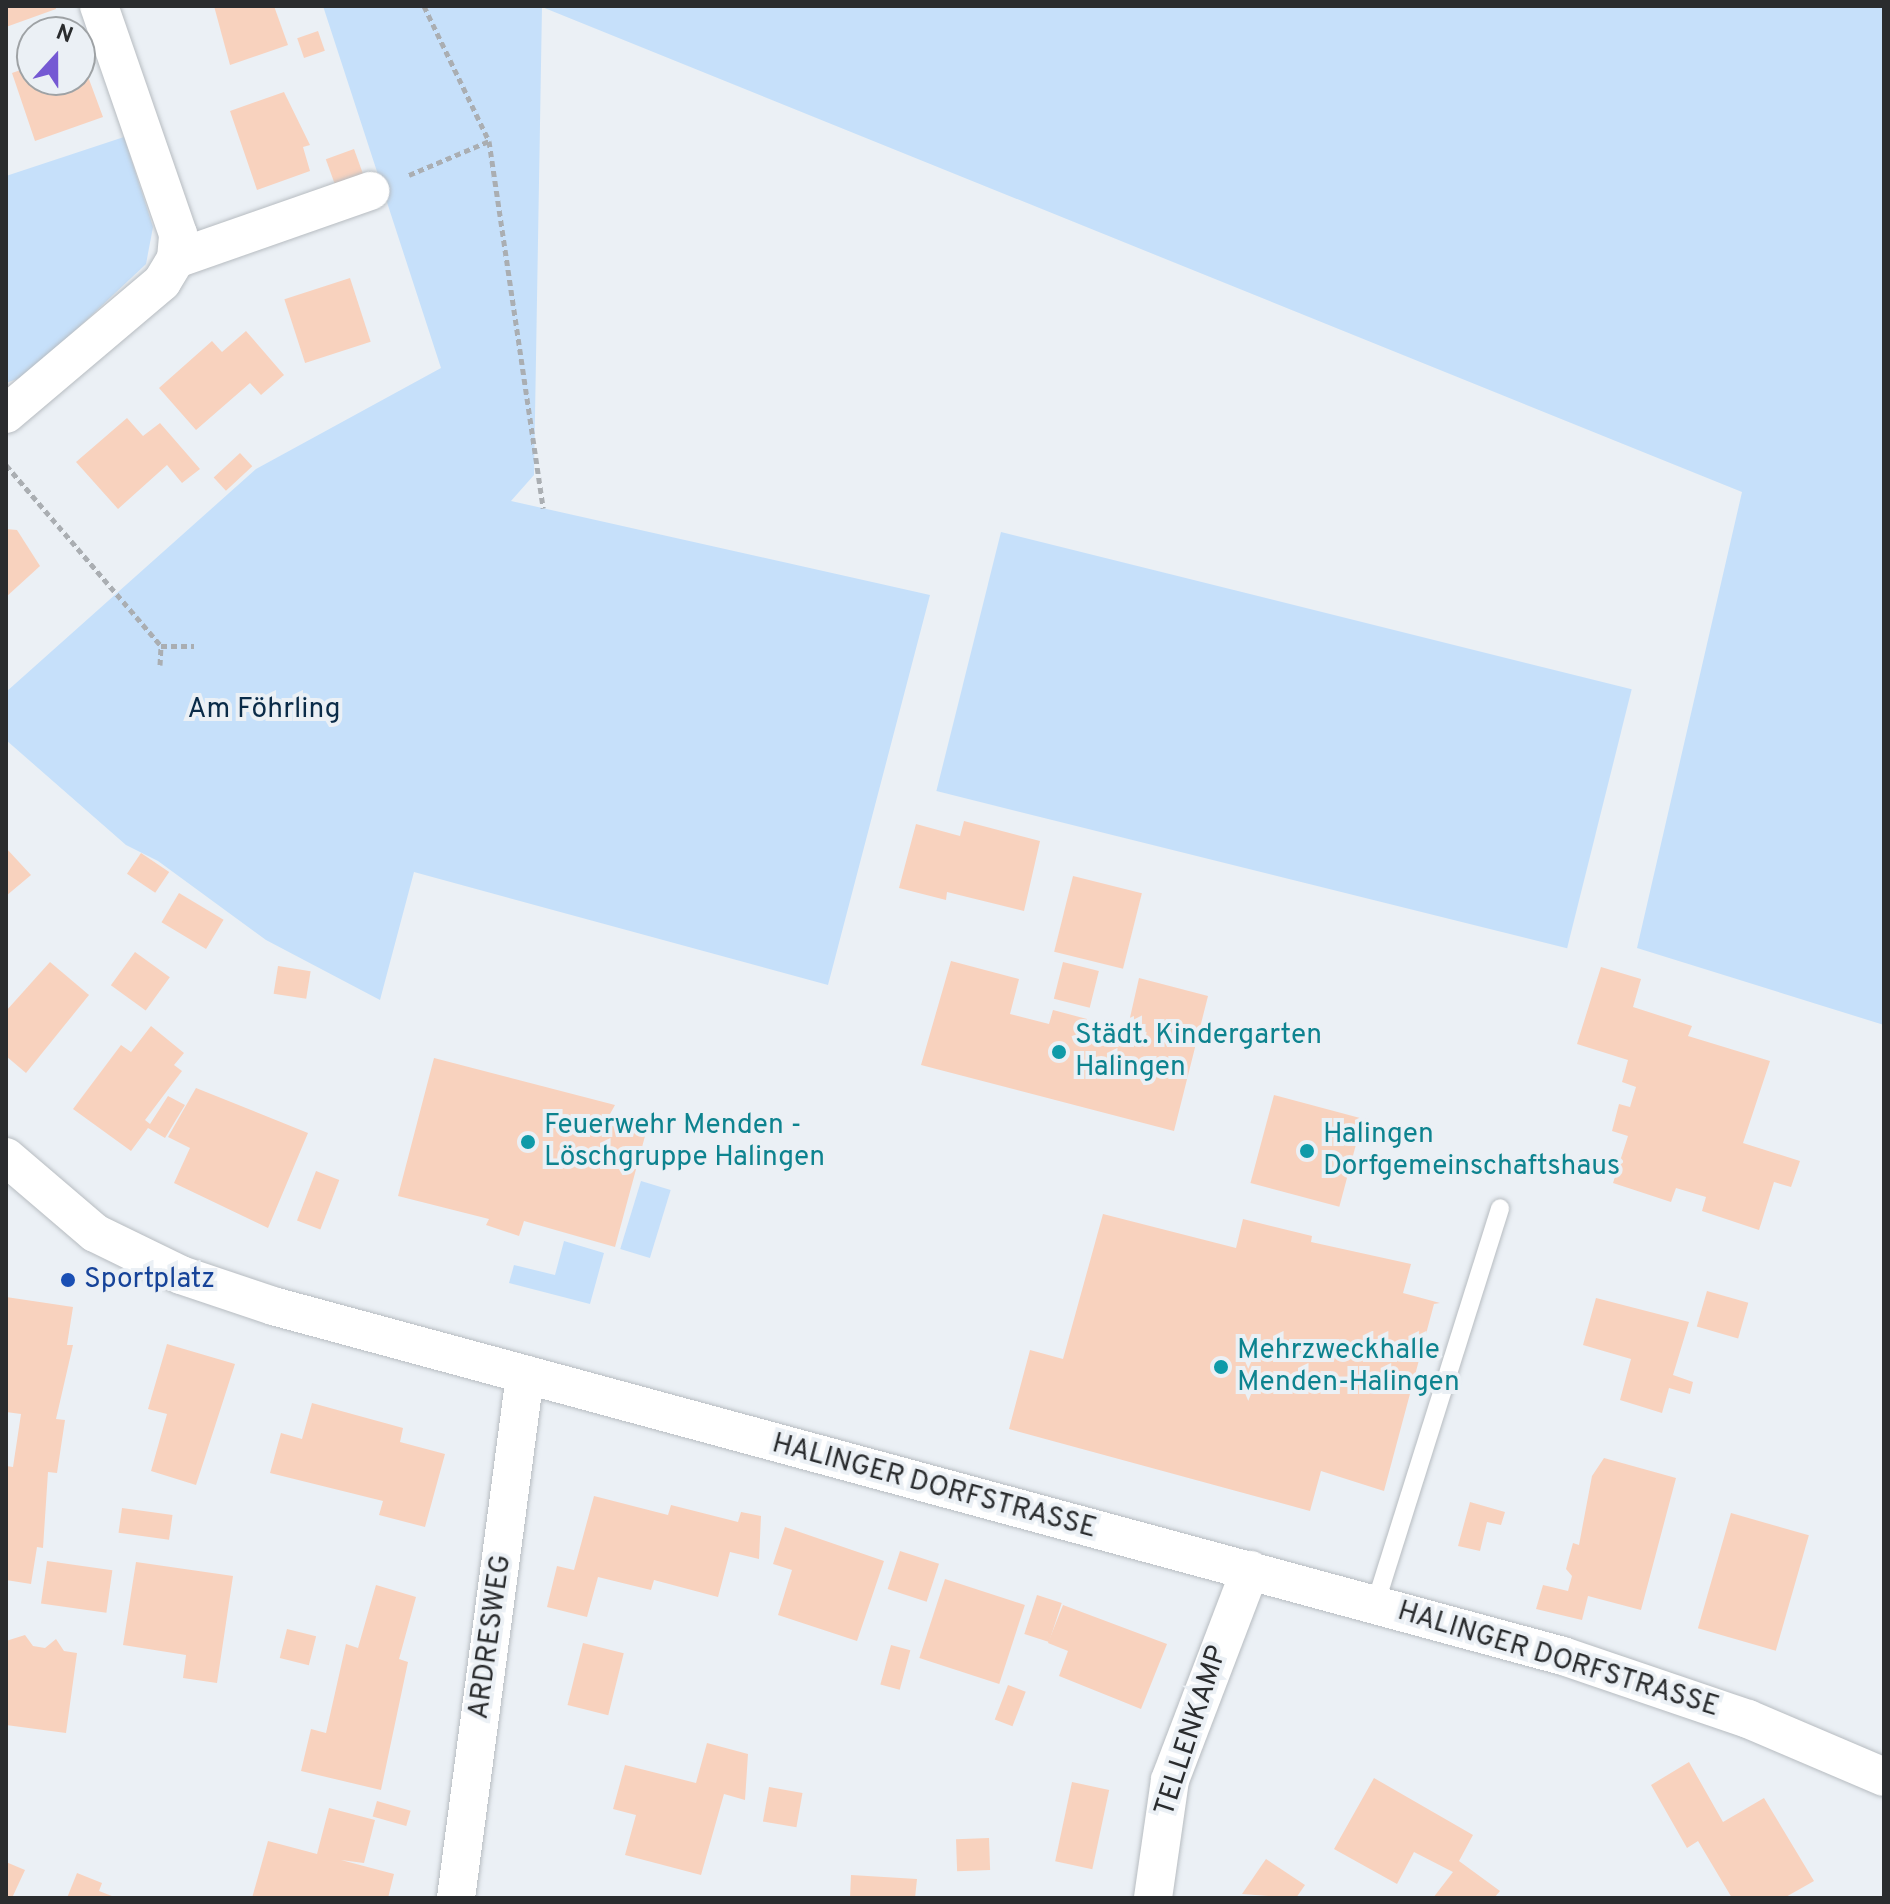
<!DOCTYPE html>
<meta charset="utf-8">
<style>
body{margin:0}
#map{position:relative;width:1890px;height:1904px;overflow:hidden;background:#ebf0f5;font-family:Overpass,sans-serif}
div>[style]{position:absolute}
.green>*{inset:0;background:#c6e0fa;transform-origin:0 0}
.building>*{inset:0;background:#f8d2be;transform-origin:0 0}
.path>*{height:5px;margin-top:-2.5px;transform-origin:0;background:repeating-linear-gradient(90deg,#aaaeb2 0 6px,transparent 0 10px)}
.roads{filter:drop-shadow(0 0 2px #b7bcc1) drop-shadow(0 0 2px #b7bcc1)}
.service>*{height:18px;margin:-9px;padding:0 9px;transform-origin:9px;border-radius:9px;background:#fff}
.minor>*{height:38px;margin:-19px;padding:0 19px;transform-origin:19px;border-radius:19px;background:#fff}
.dots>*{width:22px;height:22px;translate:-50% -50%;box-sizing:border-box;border:4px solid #ebf0f5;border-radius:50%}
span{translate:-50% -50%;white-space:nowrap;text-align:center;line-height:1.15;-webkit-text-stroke:8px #ebf0f5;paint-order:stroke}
.park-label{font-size:28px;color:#0a2b48}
.culture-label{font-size:28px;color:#0d838f}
.left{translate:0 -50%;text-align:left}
.transit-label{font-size:28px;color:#164399}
.street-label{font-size:28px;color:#2a2c2e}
.frame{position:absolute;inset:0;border:8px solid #2a2c2e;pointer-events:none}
.north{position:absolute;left:16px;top:16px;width:80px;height:80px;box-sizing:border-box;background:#ebf0f5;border:2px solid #9ea2a5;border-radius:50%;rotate:21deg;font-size:22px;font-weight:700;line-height:32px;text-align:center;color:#2a2c2e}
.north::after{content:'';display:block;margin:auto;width:28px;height:36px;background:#7559d3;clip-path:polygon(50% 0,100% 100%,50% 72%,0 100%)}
</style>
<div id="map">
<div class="green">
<i style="clip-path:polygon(323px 6px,1884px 6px,1884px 1025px,1637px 948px,1742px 492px,542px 7px,534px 475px,511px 501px,930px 595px,828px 985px,414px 872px,380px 1000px,266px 940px,158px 861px,126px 845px,6px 740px,6px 692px,256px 469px,441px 368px)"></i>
<i style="clip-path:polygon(124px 137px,153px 227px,146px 264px,28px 375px,6px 383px,6px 176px)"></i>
<i style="left:1001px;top:532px;width:650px;height:267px;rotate:14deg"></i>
<i style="left:641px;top:1181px;width:31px;height:71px;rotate:17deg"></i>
<i style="clip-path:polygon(564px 1241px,604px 1253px,590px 1304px,509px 1283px,514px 1265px,555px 1275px)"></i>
</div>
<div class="building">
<i style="clip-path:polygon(6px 6px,55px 6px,56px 9px,6px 27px)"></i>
<i style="clip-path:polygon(214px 6px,274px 6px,288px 45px,230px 65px)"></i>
<i style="left:318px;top:31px;width:21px;height:22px;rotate:71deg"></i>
<i style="clip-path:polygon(80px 55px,103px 117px,35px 141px,12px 73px,32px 66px,32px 80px,80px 80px)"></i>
<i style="clip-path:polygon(284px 92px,310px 145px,303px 147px,310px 171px,257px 190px,230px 111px)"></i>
<i style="left:354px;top:149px;width:30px;height:30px;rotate:70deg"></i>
<i style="left:350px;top:278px;width:67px;height:69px;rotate:72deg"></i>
<i style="clip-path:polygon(246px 331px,284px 375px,261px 395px,250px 383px,196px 430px,159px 388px,212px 341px,222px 352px)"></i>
<i style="clip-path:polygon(127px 418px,143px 436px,160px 423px,200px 469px,182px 483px,167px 465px,118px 509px,76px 462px)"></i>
<i style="left:240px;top:453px;width:18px;height:36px;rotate:47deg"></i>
<i style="clip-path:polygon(6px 529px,17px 530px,40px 566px,6px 597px)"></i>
<i style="clip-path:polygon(964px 821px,1040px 841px,1024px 911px,947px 892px,946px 900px,899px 888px,916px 824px,960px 836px)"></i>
<i style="clip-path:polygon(6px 848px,31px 875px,6px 896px)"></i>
<i style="left:141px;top:853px;width:34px;height:25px;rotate:34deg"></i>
<i style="left:1073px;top:876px;width:71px;height:78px;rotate:14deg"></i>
<i style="left:179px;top:893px;width:52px;height:34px;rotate:31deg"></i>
<i style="left:135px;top:952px;width:43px;height:41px;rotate:36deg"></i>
<i style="clip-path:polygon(951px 961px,1019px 979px,1010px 1014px,1049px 1024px,1053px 1010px,1087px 1019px,1083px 1033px,1124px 1044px,1139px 978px,1208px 996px,1174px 1131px,921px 1065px)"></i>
<i style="clip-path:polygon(50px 962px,89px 995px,26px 1073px,6px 1056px,6px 1011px)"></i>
<i style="left:1063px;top:962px;width:37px;height:38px;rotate:14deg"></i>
<i style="left:278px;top:966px;width:33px;height:28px;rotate:9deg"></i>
<i style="clip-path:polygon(1601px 967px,1641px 979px,1633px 1007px,1692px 1026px,1688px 1036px,1770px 1061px,1743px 1143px,1800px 1161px,1791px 1187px,1774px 1182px,1759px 1230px,1702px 1211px,1706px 1197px,1676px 1188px,1671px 1202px,1613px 1183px,1628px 1136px,1612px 1131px,1619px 1104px,1630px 1107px,1636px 1087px,1622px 1082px,1628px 1060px,1577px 1044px)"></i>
<i style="clip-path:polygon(151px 1026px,184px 1053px,174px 1065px,182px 1071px,145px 1120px,150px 1124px,168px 1096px,185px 1105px,165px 1138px,148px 1128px,131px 1151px,73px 1109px,121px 1045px,131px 1052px)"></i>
<i style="clip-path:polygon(434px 1058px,615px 1105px,610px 1114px,648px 1125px,615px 1247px,524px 1221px,519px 1236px,486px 1225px,489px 1219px,398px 1196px)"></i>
<i style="clip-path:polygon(196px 1088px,308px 1133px,268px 1228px,174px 1183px,190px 1148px,168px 1137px)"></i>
<i style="left:1274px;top:1095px;width:92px;height:91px;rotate:15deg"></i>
<i style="left:316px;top:1171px;width:25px;height:53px;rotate:21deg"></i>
<i style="clip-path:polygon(1103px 1214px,1236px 1248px,1243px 1219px,1312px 1236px,1311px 1242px,1411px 1264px,1403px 1293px,1440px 1303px,1434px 1304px,1384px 1491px,1321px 1471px,1310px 1511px,1009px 1429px,1030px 1350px,1063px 1359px)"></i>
<i style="left:1707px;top:1291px;width:43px;height:37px;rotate:16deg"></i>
<i style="clip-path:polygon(6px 1297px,73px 1307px,67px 1345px,73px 1345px,56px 1419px,65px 1420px,57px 1473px,48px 1472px,43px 1548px,37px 1547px,31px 1584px,6px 1580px,6px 1466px,13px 1467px,21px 1414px,6px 1412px)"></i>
<i style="clip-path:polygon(1596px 1298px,1689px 1322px,1673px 1375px,1693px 1382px,1690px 1394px,1669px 1388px,1662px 1413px,1620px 1400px,1631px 1359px,1583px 1345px)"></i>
<i style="clip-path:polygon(167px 1344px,235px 1364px,196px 1485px,151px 1471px,167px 1414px,148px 1409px)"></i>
<i style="clip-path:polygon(312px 1403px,403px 1428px,400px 1442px,445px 1454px,425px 1527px,379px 1515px,383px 1501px,270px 1473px,281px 1433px,302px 1439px)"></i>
<i style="clip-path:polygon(1604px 1458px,1676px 1478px,1641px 1610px,1588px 1596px,1582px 1620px,1536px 1609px,1543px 1585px,1568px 1591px,1572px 1576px,1566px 1569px,1573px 1543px,1579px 1545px,1592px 1476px)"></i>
<i style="clip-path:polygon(594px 1496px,668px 1515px,671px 1505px,738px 1522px,741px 1512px,761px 1516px,759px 1559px,730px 1552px,718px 1597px,654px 1580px,651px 1590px,598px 1577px,587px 1617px,547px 1607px,557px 1566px,574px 1570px)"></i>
<i style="clip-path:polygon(1470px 1502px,1505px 1512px,1501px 1525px,1487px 1522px,1480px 1551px,1458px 1546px)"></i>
<i style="left:122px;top:1508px;width:51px;height:25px;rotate:8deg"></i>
<i style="left:1731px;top:1513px;width:81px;height:120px;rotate:16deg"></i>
<i style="clip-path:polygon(785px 1527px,884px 1561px,857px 1641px,778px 1615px,792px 1570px,773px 1564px)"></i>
<i style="left:900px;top:1551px;width:41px;height:40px;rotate:18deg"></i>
<i style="left:47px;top:1561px;width:66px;height:43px;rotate:8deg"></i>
<i style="clip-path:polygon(136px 1562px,233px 1576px,217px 1683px,183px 1678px,186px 1655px,123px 1645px)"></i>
<i style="left:945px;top:1579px;width:84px;height:83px;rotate:18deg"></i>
<i style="clip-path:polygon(376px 1585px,416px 1597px,399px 1659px,408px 1662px,381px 1790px,301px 1771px,311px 1729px,326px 1733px,346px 1644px,358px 1648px)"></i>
<i style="left:1037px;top:1595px;width:26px;height:41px;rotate:18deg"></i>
<i style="clip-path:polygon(1063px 1605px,1167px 1644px,1141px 1709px,1059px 1676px,1068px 1651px,1048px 1643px)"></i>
<i style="left:287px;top:1629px;width:30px;height:30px;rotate:14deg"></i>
<i style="clip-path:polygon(25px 1635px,33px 1646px,45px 1648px,56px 1639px,64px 1651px,77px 1653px,66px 1733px,6px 1725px,6px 1641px)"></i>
<i style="left:583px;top:1643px;width:42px;height:64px;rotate:14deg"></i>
<i style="left:891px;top:1645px;width:20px;height:41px;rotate:15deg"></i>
<i style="left:1008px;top:1685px;width:19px;height:37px;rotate:21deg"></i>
<i style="clip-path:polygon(707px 1743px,748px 1754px,745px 1800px,724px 1794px,701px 1875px,625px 1855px,636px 1815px,613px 1809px,625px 1765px,696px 1783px)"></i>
<i style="clip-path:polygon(1689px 1762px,1723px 1822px,1764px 1798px,1814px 1881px,1784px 1898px,1732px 1898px,1698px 1841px,1687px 1848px,1651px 1785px)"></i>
<i style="clip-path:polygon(1374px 1778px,1473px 1835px,1459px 1861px,1500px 1891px,1494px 1898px,1433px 1898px,1453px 1872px,1414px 1852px,1397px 1884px,1334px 1849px)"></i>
<i style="left:1072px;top:1782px;width:38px;height:81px;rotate:12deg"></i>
<i style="left:769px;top:1787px;width:34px;height:35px;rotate:10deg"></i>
<i style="left:377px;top:1801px;width:35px;height:16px;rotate:16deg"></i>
<i style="clip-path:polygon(329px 1808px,375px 1820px,364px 1863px,341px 1860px,394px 1874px,388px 1898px,252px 1898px,268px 1841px,317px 1854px)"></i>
<i style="left:989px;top:1838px;width:32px;height:33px;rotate:88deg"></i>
<i style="clip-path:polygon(1266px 1859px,1305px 1885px,1296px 1898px,1242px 1894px)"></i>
<i style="clip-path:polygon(6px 1862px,25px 1870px,12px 1898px,6px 1898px)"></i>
<i style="clip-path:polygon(77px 1873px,102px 1883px,99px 1891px,117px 1898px,67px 1898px)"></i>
<i style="clip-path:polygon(851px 1875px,917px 1879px,915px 1898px,850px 1898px)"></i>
</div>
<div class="path">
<i style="left:424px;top:6px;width:150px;rotate:64.3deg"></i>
<i style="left:489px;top:141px;width:371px;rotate:81.6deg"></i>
<i style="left:409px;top:175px;width:87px;rotate:-23deg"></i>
<i style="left:6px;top:465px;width:238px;rotate:49.4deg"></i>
<i style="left:161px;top:646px;width:33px"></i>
<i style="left:160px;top:665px;width:19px;rotate:-87deg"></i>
</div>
<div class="roads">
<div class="service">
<i style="left:1375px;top:1605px;width:416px;rotate:-72.5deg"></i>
</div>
<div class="minor">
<i style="left:176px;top:259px;width:206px;rotate:-19.3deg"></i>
<i style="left:6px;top:414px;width:204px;rotate:-40.2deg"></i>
<i style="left:162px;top:282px;width:27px;rotate:-59deg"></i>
<i style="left:176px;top:259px;width:25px;rotate:-85deg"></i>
<i style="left:178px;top:234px;width:241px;rotate:-109.1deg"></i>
<i style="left:6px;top:1157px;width:117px;rotate:40.5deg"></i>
<i style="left:95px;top:1233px;width:96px;rotate:26deg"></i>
<i style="left:181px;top:1275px;width:97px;rotate:18.6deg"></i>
<i style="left:273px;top:1306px;width:1337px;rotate:15.18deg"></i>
<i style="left:1563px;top:1656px;width:195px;rotate:18.8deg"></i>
<i style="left:1748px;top:1719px;width:148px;rotate:23.1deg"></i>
<i style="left:456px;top:1898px;width:528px;rotate:-82.48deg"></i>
<i style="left:1153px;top:1898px;width:119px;rotate:-81.8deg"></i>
<i style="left:1170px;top:1780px;width:225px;rotate:-69.1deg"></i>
</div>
</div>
<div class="dots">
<i style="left:1059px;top:1052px;background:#0f9aa8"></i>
<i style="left:528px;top:1142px;background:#0f9aa8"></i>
<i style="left:1307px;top:1151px;background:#0f9aa8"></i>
<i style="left:68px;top:1280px;background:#1a4fb4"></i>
<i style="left:1221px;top:1367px;background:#0f9aa8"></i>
</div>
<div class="park-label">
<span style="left:264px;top:710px">Am Föhrling</span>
</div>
<div class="culture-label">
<span class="left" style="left:1075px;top:1052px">Städt. Kindergarten<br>Halingen</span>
<span class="left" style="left:544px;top:1142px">Feuerwehr Menden -<br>Löschgruppe Halingen</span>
<span class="left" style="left:1323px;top:1151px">Halingen<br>Dorfgemeinschaftshaus</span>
<span class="left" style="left:1237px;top:1367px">Mehrzweckhalle<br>Menden-Halingen</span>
</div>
<div class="transit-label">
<span class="left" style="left:84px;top:1280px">Sportplatz</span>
</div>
<div class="street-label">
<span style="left:934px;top:1487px;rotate:15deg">HALINGER DORFSTRASSE</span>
<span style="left:491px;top:1637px;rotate:-82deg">ARDRESWEG</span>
<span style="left:1558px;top:1660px;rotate:17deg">HALINGER DORFSTRASSE</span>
<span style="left:1192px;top:1731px;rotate:-72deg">TELLENKAMP</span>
</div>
<div class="frame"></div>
<div class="north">N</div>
</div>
